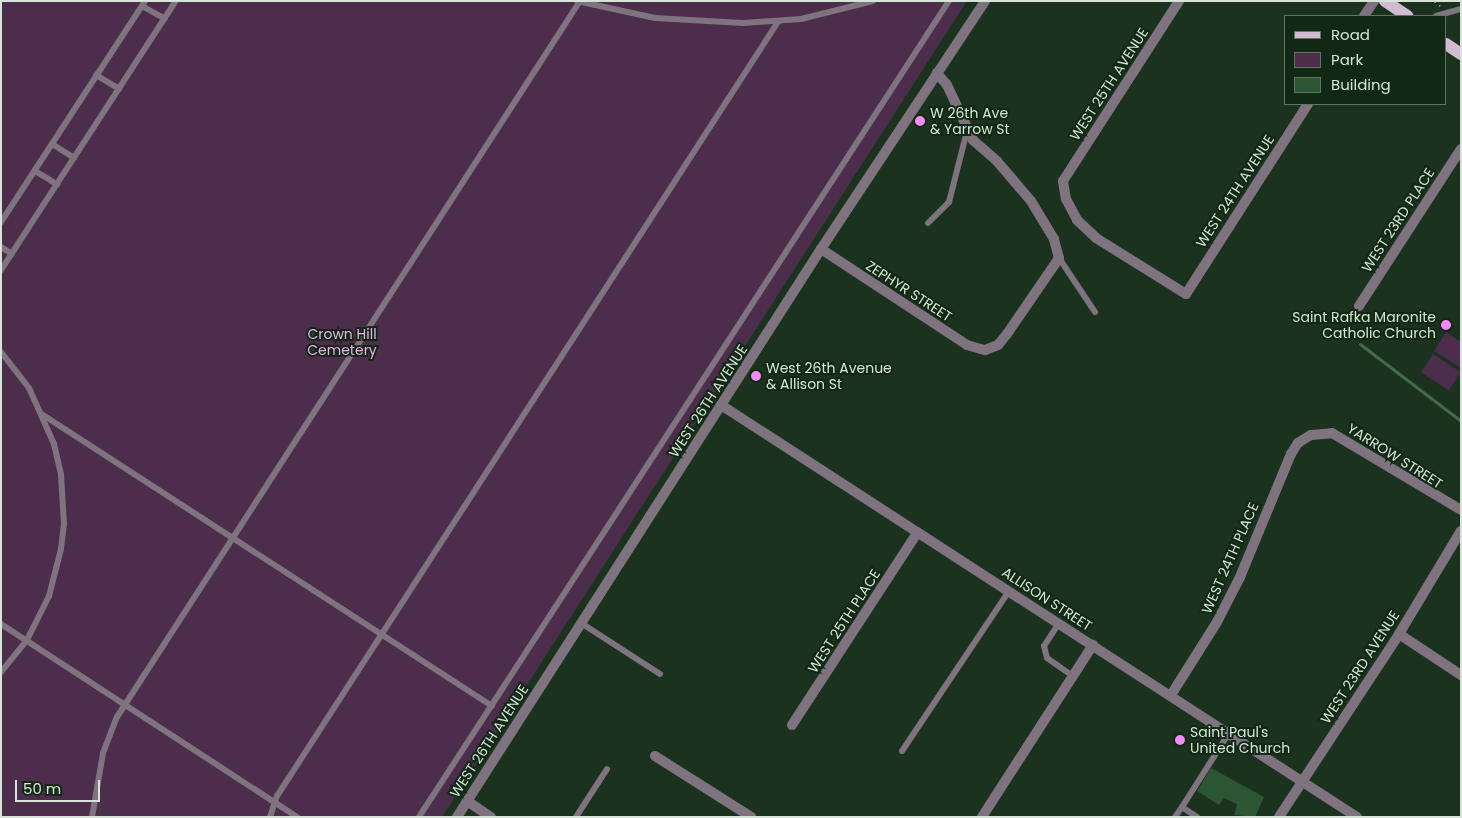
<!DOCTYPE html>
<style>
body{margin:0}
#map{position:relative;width:1462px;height:818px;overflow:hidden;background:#1b321f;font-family:Poppins,sans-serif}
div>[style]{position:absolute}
.green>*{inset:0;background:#4c2d4c;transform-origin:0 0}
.stream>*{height:3px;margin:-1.5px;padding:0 1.5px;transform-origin:1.5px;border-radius:1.5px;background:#436b49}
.building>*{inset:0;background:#2c5534}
.path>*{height:2px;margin-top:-1px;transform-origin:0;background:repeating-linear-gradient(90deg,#829484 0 2.5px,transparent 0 6.5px)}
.service>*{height:6px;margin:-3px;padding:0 3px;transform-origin:3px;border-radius:3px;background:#7e737e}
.minor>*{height:10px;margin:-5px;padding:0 5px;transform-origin:5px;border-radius:5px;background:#7e737e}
.tertiary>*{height:10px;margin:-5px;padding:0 5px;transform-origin:5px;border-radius:5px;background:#7e737e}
.primary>*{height:12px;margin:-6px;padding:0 6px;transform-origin:6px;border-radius:6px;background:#d2bbd1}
.dots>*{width:14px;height:14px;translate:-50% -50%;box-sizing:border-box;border:2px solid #112815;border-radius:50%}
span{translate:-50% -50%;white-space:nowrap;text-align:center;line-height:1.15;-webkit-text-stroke:4px #112815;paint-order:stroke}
.street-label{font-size:14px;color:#d7e5d8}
.poi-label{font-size:14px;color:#d7e5d8}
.left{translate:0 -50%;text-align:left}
.right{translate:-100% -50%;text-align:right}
.park-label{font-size:14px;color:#ecb1eb}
.frame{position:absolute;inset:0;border:2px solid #d7e5d8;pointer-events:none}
.legend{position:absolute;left:1284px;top:15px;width:162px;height:90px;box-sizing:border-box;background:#112815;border:1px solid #607463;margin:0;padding:6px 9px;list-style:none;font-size:15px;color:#d7e5d8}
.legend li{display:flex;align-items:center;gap:10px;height:25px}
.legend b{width:25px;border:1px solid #607463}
.scale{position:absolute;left:15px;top:780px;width:85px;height:22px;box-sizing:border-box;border:2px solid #d7e5d8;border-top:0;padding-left:6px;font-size:15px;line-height:18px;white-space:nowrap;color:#d7e5d8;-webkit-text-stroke:4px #112815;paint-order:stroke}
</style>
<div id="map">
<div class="green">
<i style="clip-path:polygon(1px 1px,967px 1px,442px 817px,1px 817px)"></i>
<i style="clip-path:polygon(1446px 332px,1461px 342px,1461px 368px,1434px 351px)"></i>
<i style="left:1433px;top:354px;width:33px;height:22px;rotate:33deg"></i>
</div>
<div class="stream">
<i style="left:1360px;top:344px;width:127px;rotate:37.3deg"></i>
</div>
<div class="building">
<i style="clip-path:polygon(1211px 768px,1264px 797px,1255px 817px,1234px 815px,1237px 804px,1224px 798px,1219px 805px,1197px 791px)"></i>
</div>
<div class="path">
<i style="left:1434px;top:1px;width:8px;rotate:40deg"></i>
</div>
<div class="service">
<i style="left:577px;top:1px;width:80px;rotate:12.3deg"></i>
<i style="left:655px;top:18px;width:88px;rotate:3.3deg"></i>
<i style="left:743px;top:23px;width:58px;rotate:-3.9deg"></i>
<i style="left:801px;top:19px;width:74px;rotate:-14deg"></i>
<i style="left:142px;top:6px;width:26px;rotate:29deg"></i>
<i style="left:1436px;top:16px;width:26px;rotate:-16deg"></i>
<i style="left:96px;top:75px;width:27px;rotate:31deg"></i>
<i style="left:52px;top:144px;width:26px;rotate:32deg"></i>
<i style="left:35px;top:171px;width:26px;rotate:31deg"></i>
<i style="left:1px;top:222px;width:264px;rotate:-56.9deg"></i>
<i style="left:928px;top:223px;width:30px;rotate:-45deg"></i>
<i style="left:949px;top:202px;width:73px;rotate:-75.8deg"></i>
<i style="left:1px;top:247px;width:13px;rotate:32deg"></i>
<i style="left:1059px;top:258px;width:65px;rotate:56.3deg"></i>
<i style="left:1px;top:270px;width:321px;rotate:-57deg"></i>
<i style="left:1px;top:352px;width:46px;rotate:52.1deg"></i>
<i style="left:29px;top:388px;width:61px;rotate:65.9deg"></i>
<i style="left:54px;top:444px;width:32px;rotate:77deg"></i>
<i style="left:61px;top:475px;width:49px;rotate:86.5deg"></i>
<i style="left:64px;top:524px;width:25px;rotate:97deg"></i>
<i style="left:61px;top:549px;width:49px;rotate:104.3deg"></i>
<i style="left:49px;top:596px;width:49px;rotate:116.6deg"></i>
<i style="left:27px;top:640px;width:41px;rotate:129.1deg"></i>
<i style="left:43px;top:415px;width:535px;rotate:32.95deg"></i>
<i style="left:581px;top:623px;width:94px;rotate:32.8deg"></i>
<i style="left:1059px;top:623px;width:27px;rotate:123deg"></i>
<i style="left:1044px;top:646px;width:12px;rotate:76deg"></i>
<i style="left:1047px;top:658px;width:32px;rotate:35deg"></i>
<i style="left:1px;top:624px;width:353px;rotate:33.1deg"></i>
<i style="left:902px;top:751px;width:192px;rotate:-56.2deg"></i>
<i style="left:1182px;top:807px;width:88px;rotate:-57.6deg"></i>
<i style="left:92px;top:817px;width:65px;rotate:-80.2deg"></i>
<i style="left:103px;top:753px;width:39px;rotate:-69deg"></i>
<i style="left:117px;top:717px;width:853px;rotate:-57.11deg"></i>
<i style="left:270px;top:817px;width:22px;rotate:-72deg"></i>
<i style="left:277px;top:796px;width:922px;rotate:-57.09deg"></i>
<i style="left:419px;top:817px;width:973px;rotate:-57deg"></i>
<i style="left:576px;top:817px;width:57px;rotate:-57.1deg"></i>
<i style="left:1175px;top:817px;width:12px;rotate:-55deg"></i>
<i style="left:1182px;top:807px;width:18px;rotate:34deg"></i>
</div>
<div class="minor">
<i style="left:1179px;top:1px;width:214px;rotate:122.8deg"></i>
<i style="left:1063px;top:181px;width:18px;rotate:81deg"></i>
<i style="left:1066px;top:199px;width:24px;rotate:62deg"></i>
<i style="left:1077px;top:220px;width:26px;rotate:43deg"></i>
<i style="left:1096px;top:238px;width:106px;rotate:31.9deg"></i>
<i style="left:1186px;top:294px;width:226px;rotate:-57.3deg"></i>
<i style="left:1364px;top:16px;width:18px;rotate:-56deg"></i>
<i style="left:821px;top:249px;width:175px;rotate:33.3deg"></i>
<i style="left:967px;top:345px;width:19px;rotate:16deg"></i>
<i style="left:985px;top:350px;width:14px;rotate:-21deg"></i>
<i style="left:998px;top:345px;width:14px;rotate:-51deg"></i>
<i style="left:1007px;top:334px;width:92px;rotate:-55.6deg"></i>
<i style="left:1059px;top:258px;width:20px;rotate:-105deg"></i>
<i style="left:1054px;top:239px;width:44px;rotate:-121.2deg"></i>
<i style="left:1031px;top:201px;width:52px;rotate:-130.4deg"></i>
<i style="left:997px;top:161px;width:32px;rotate:-139deg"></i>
<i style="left:973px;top:140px;width:61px;rotate:-115.3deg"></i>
<i style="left:947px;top:85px;width:16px;rotate:-130deg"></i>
<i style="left:1359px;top:306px;width:187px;rotate:-57deg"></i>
<i style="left:721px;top:405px;width:758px;rotate:32.94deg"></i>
<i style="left:1399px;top:634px;width:74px;rotate:33.5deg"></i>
<i style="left:1171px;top:695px;width:86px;rotate:-57.8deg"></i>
<i style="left:1217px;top:622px;width:51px;rotate:-62.9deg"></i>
<i style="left:1240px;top:577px;width:133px;rotate:-67.5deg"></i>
<i style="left:1291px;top:454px;width:13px;rotate:-58deg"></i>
<i style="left:1298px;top:443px;width:15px;rotate:-32deg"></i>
<i style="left:1311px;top:435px;width:21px;rotate:-5deg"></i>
<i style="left:1332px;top:433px;width:150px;rotate:30.8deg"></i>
<i style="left:792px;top:725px;width:230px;rotate:-56.9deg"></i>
<i style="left:655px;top:756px;width:114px;rotate:32.4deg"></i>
<i style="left:467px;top:801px;width:29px;rotate:34deg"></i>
<i style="left:982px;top:817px;width:205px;rotate:-57.2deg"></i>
<i style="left:1279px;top:817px;width:219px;rotate:-56.7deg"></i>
<i style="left:1399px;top:634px;width:120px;rotate:-59deg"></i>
</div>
<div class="tertiary">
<i style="left:457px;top:817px;width:675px;rotate:-57.35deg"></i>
<i style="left:821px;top:249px;width:297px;rotate:-56.5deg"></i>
</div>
<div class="primary">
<i style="left:1385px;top:1px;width:27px;rotate:34deg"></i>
<i style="left:1446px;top:44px;width:18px;rotate:34deg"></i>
</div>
<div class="dots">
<i style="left:920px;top:121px;background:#f28af3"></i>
<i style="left:1446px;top:325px;background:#f28af3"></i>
<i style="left:756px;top:376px;background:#f28af3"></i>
<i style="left:1180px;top:740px;background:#f28af3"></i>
</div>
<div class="street-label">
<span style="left:1109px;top:84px;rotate:-57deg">WEST 25TH AVENUE</span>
<span style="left:1235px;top:191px;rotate:-57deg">WEST 24TH AVENUE</span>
<span style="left:1398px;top:220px;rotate:-57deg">WEST 23RD PLACE</span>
<span style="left:909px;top:291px;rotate:33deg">ZEPHYR STREET</span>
<span style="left:708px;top:401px;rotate:-57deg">WEST 26TH AVENUE</span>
<span style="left:1395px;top:456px;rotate:32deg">YARROW STREET</span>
<span style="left:1230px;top:558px;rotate:-66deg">WEST 24TH PLACE</span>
<span style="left:1047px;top:599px;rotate:33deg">ALLISON STREET</span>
<span style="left:844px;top:621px;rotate:-57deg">WEST 25TH PLACE</span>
<span style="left:1360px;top:667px;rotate:-57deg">WEST 23RD AVENUE</span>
<span style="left:489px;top:741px;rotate:-57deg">WEST 26TH AVENUE</span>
</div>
<div class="poi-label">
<span class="left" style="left:930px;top:121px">W 26th Ave<br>&amp; Yarrow St</span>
<span class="right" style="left:1436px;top:325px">Saint Rafka Maronite<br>Catholic Church</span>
<span class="left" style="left:766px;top:376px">West 26th Avenue<br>&amp; Allison St</span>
<span class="left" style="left:1190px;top:740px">Saint Paul's<br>United Church</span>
</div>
<div class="park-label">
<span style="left:342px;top:342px">Crown Hill<br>Cemetery</span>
</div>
<div class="frame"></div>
<ul class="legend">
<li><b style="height:6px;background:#d2bbd1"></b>Road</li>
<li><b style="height:14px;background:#4c2d4c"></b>Park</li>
<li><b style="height:14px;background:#2c5534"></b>Building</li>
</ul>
<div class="scale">50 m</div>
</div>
